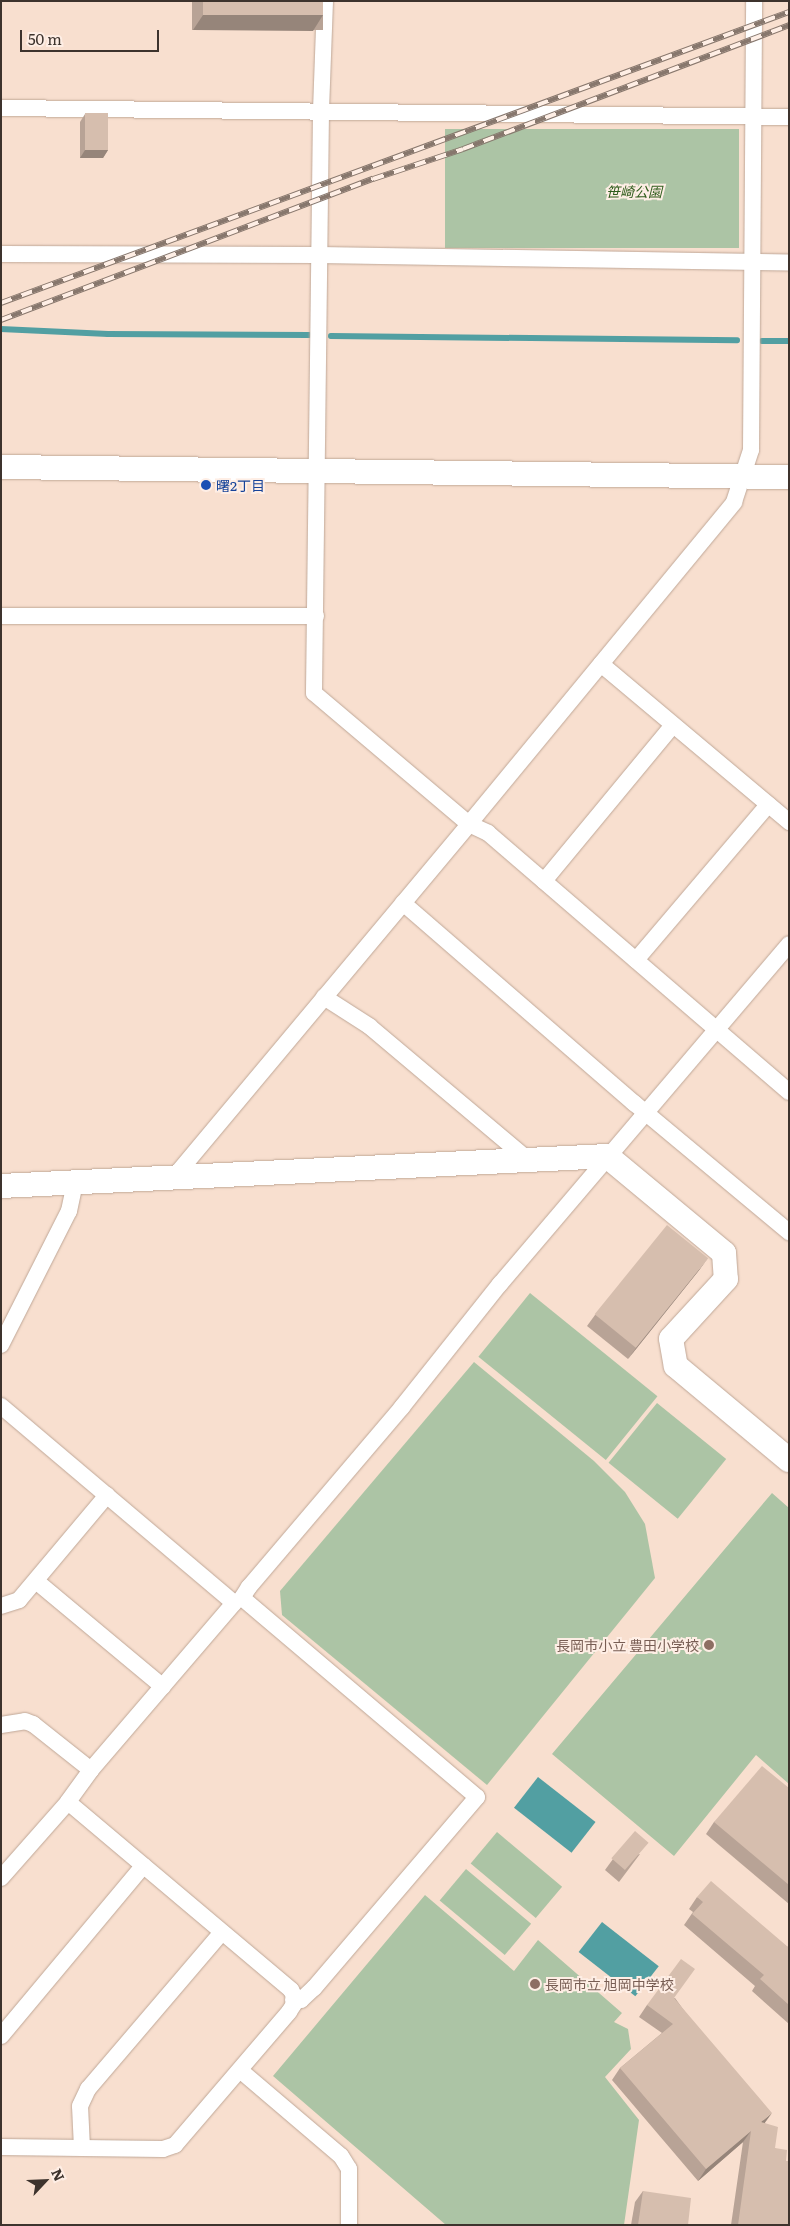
<!DOCTYPE html>
<meta charset="utf-8">
<style>
body{margin:0}
#map{position:relative;width:790px;height:2226px;overflow:hidden;background:#f8dfcf;font-family:Literata,"Noto Sans JP",serif}
div>[style]{position:absolute}
.green>*{inset:0;background:#acc4a5;transform-origin:0 0}
.water>*{inset:0;background:#529fa2;transform-origin:0 0}
.stream>*{height:5.5px;margin:-2.75px;padding:0 2.75px;transform-origin:2.75px;border-radius:2.75px;background:#529fa2}
.roads{filter:drop-shadow(0 0 1px #bfa797) drop-shadow(0 0 1px #bfa797)}
.street>*{height:16px;margin:-8px;padding:0 8px;transform-origin:8px;border-radius:8px;background:#fff}
.secondary>*{height:24px;margin:-12px;padding:0 12px;transform-origin:12px;border-radius:12px;background:#fff}
.rail>*{height:5.5px;margin-top:-2.75px;transform-origin:0;background:repeating-linear-gradient(90deg,#feeee5 0 11px,#87776d 0 22px);box-sizing:border-box;border-block:1px solid #87776d}
.wall>*{inset:0;background:#b8a396;transform-origin:0 0}
.shaded-wall>*{inset:0;background:#96857a}
.building>*{inset:0;background:#d6beae;transform-origin:0 0}
.dots>*{width:14px;height:14px;translate:-50% -50%;box-sizing:border-box;border:2px solid #feeee5;border-radius:50%}
span{translate:-50% -50%;white-space:nowrap;text-align:center;line-height:1.15;-webkit-text-stroke:4px #feeee5;paint-order:stroke}
.park-label{font-size:14px;color:#305d1d;font-style:italic}
.transit-label{font-size:14px;color:#164399}
.left{translate:0 -50%;text-align:left}
.education-label{font-size:14px;color:#785e54}
.right{translate:-100% -50%;text-align:right}
.frame{position:absolute;inset:0;border:2px solid #3d332d;pointer-events:none}
.north{position:absolute;left:20px;top:2156px;width:50px;height:50px;-webkit-text-stroke:4px #feeee5;paint-order:stroke;rotate:65deg;font-size:14px;font-weight:700;line-height:20px;text-align:center;color:#3d332d}
.north::after{content:'';display:block;margin:auto;width:18px;height:22px;background:#3d332d;clip-path:polygon(50% 0,100% 100%,50% 72%,0 100%)}
.scale{position:absolute;left:20px;top:30px;width:139px;height:22px;box-sizing:border-box;border:2px solid #3d332d;border-top:0;padding-left:6px;font-size:15px;line-height:18px;white-space:nowrap;color:#3d332d;-webkit-text-stroke:4px #feeee5;paint-order:stroke}
</style>
<div id="map">
<div class="green">
<i style="left:445px;top:129px;width:294px;height:119px"></i>
<i style="left:530px;top:1293px;width:164px;height:82px;rotate:39deg"></i>
<i style="clip-path:polygon(474px 1362px,594px 1461px,625px 1492px,645px 1524px,655px 1578px,487px 1785px,282px 1615px,280px 1591px)"></i>
<i style="left:657px;top:1403px;width:89px;height:77px;rotate:39deg"></i>
<i style="clip-path:polygon(772px 1493px,789px 1508px,789px 1784px,756px 1755px,674px 1856px,552px 1754px)"></i>
<i style="left:497px;top:1832px;width:85px;height:41px;rotate:40deg"></i>
<i style="left:466px;top:1869px;width:85px;height:41px;rotate:40deg"></i>
<i style="clip-path:polygon(425px 1895px,514px 1971px,538px 1940px,622px 2013px,614px 2022px,628px 2029px,631px 2049px,605px 2077px,639px 2120px,624px 2225px,446px 2225px,273px 2076px)"></i>
</div>
<div class="water">
<i style="left:538px;top:1777px;width:73px;height:39px;rotate:38deg"></i>
<i style="left:602px;top:1922px;width:72px;height:38px;rotate:38deg"></i>
</div>
<div class="stream">
<i style="left:1px;top:329px;width:107px;rotate:2.7deg"></i>
<i style="left:108px;top:334px;width:201px;rotate:0.3deg"></i>
<i style="left:331px;top:336px;width:406px;rotate:0.6deg"></i>
<i style="left:762px;top:341px;width:27px"></i>
</div>
<div class="roads">
<div class="street">
<i style="left:325px;top:1px;width:110px;rotate:92.1deg"></i>
<i style="left:321px;top:111px;width:582px;rotate:90.69deg"></i>
<i style="left:314px;top:693px;width:203px;rotate:40.2deg"></i>
<i style="left:469px;top:824px;width:21px;rotate:25deg"></i>
<i style="left:488px;top:833px;width:397px;rotate:40.7deg"></i>
<i style="left:1px;top:108px;width:788px;rotate:0.65deg"></i>
<i style="left:1px;top:254px;width:318px;rotate:0.2deg"></i>
<i style="left:319px;top:255px;width:470px;rotate:0.9deg"></i>
<i style="left:1px;top:616px;width:315px"></i>
<i style="left:601px;top:664px;width:246px;rotate:40deg"></i>
<i style="left:544px;top:881px;width:202px;rotate:-50.4deg"></i>
<i style="left:403px;top:903px;width:306px;rotate:40.9deg"></i>
<i style="left:634px;top:1103px;width:202px;rotate:39.8deg"></i>
<i style="left:636px;top:960px;width:204px;rotate:-49.6deg"></i>
<i style="left:324px;top:997px;width:54px;rotate:32.8deg"></i>
<i style="left:369px;top:1026px;width:208px;rotate:40.1deg"></i>
<i style="left:175px;top:1176px;width:459px;rotate:-50.1deg"></i>
<i style="left:469px;top:824px;width:417px;rotate:-50.5deg"></i>
<i style="left:734px;top:502px;width:55px;rotate:-71.9deg"></i>
<i style="left:751px;top:450px;width:449px;rotate:-89.6deg"></i>
<i style="left:1px;top:1345px;width:150px;rotate:-63.1deg"></i>
<i style="left:69px;top:1211px;width:29px;rotate:-78deg"></i>
<i style="left:1px;top:1406px;width:305px;rotate:40.2deg"></i>
<i style="left:234px;top:1603px;width:220px;rotate:130.6deg"></i>
<i style="left:91px;top:1770px;width:39px;rotate:126deg"></i>
<i style="left:36px;top:1581px;width:165px;rotate:39.8deg"></i>
<i style="left:1px;top:1606px;width:19px;rotate:-18deg"></i>
<i style="left:19px;top:1600px;width:137px;rotate:-50deg"></i>
<i style="left:1px;top:1725px;width:24px;rotate:-9deg"></i>
<i style="left:25px;top:1721px;width:9px;rotate:21deg"></i>
<i style="left:33px;top:1724px;width:74px;rotate:38.4deg"></i>
<i style="left:1px;top:1878px;width:101px;rotate:-48.6deg"></i>
<i style="left:68px;top:1802px;width:292px;rotate:40.1deg"></i>
<i style="left:291px;top:1990px;width:7px;rotate:63deg"></i>
<i style="left:294px;top:1996px;width:8px;rotate:90deg"></i>
<i style="left:294px;top:2004px;width:9px;rotate:122deg"></i>
<i style="left:289px;top:2012px;width:175px;rotate:130.6deg"></i>
<i style="left:175px;top:2145px;width:13px;rotate:162deg"></i>
<i style="left:163px;top:2149px;width:162px;rotate:-179.3deg"></i>
<i style="left:293px;top:2000px;width:8px"></i>
<i style="left:301px;top:2000px;width:18px;rotate:-43deg"></i>
<i style="left:314px;top:1988px;width:251px;rotate:-49.5deg"></i>
<i style="left:477px;top:1797px;width:308px;rotate:-139.7deg"></i>
<i style="left:242px;top:1598px;width:13px;rotate:-58deg"></i>
<i style="left:249px;top:1587px;width:236px;rotate:-49.6deg"></i>
<i style="left:402px;top:1407px;width:157px;rotate:-51.5deg"></i>
<i style="left:500px;top:1284px;width:446px;rotate:-49.6deg"></i>
<i style="left:1px;top:2036px;width:222px;rotate:-50.1deg"></i>
<i style="left:241px;top:2071px;width:131px;rotate:40.4deg"></i>
<i style="left:341px;top:2156px;width:15px;rotate:58deg"></i>
<i style="left:349px;top:2169px;width:56px;rotate:90deg"></i>
<i style="left:82px;top:2148px;width:42px;rotate:-92.7deg"></i>
<i style="left:80px;top:2106px;width:19px;rotate:-65deg"></i>
<i style="left:88px;top:2089px;width:206px;rotate:-49.5deg"></i>
</div>
<div class="secondary">
<i style="left:1px;top:467px;width:788px;rotate:0.73deg"></i>
<i style="left:1px;top:1186px;width:607px;rotate:-2.83deg"></i>
<i style="left:607px;top:1156px;width:152px;rotate:39.7deg"></i>
<i style="left:724px;top:1253px;width:26px;rotate:86deg"></i>
<i style="left:726px;top:1279px;width:81px;rotate:132.5deg"></i>
<i style="left:671px;top:1339px;width:27px;rotate:80deg"></i>
<i style="left:676px;top:1366px;width:147px;rotate:39.8deg"></i>
</div>
</div>
<div class="rail">
<i style="left:1px;top:303px;width:840px;rotate:-20.27deg"></i>
<i style="left:1px;top:320px;width:398px;rotate:-20.8deg"></i>
<i style="left:373px;top:179px;width:95px;rotate:-18.4deg"></i>
<i style="left:463px;top:149px;width:349px;rotate:-20.8deg"></i>
</div>
<div class="wall">
<i style="left:192px;top:1px;width:131px;height:29px"></i>
<i style="clip-path:polygon(85px 114px,108px 150px,103px 158px,80px 158px,80px 122px)"></i>
<i style="clip-path:polygon(700px 1269px,628px 1359px,587px 1326px,595px 1315px)"></i>
<i style="clip-path:polygon(789px 1788px,789px 1904px,706px 1834px,714px 1822px)"></i>
<i style="clip-path:polygon(640px 1854px,619px 1882px,605px 1870px,613px 1859px)"></i>
<i style="clip-path:polygon(697px 1897px,788px 1947px,789px 1947px,789px 2024px,752px 1991px,755px 1986px,684px 1925px,693px 1912px,689px 1909px)"></i>
<i style="clip-path:polygon(675px 1998px,765px 2123px,775px 2148px,786px 2161px,789px 2225px,731px 2225px,743px 2142px,698px 2181px,612px 2080px,620px 2068px,662px 2033px,639px 2017px,647px 2005px)"></i>
<i style="clip-path:polygon(643px 2191px,688px 2225px,631px 2225px,635px 2202px)"></i>
</div>
<div class="shaded-wall">
<i style="clip-path:polygon(203px 15px,323px 15px,313px 31px,193px 30px)"></i>
<i style="clip-path:polygon(85px 150px,108px 150px,103px 158px,80px 158px)"></i>
<i style="clip-path:polygon(708px 1258px,700px 1269px,628px 1359px,636px 1348px)"></i>
<i style="clip-path:polygon(772px 2113px,764px 2124px,761px 2122px)"></i>
<i style="clip-path:polygon(751px 2131px,743px 2142px,698px 2181px,706px 2169px)"></i>
</div>
<div class="building">
<i style="left:203px;top:1px;width:120px;height:14px"></i>
<i style="left:108px;top:113px;width:37px;height:23px;rotate:90deg"></i>
<i style="left:667px;top:1225px;width:53px;height:115px;rotate:39deg"></i>
<i style="clip-path:polygon(762px 1766px,789px 1788px,789px 1885px,714px 1822px)"></i>
<i style="left:635px;top:1831px;width:18px;height:36px;rotate:41deg"></i>
<i style="clip-path:polygon(711px 1881px,788px 1947px,789px 1947px,789px 2005px,760px 1979px,764px 1975px,692px 1914px,703px 1902px,697px 1897px)"></i>
<i style="clip-path:polygon(681px 1959px,695px 1969px,674px 1998px,772px 2113px,761px 2122px,778px 2127px,775px 2148px,787px 2150px,786px 2161px,789px 2161px,789px 2225px,738px 2225px,751px 2131px,706px 2169px,620px 2068px,673px 2024px,647px 2005px)"></i>
<i style="clip-path:polygon(643px 2191px,691px 2198px,688px 2225px,638px 2225px)"></i>
</div>
<div class="dots">
<i style="left:206px;top:485px;background:#1a4fb4"></i>
<i style="left:709px;top:1645px;background:#8d6e63"></i>
<i style="left:535px;top:1984px;background:#8d6e63"></i>
</div>
<div class="park-label">
<span style="left:634px;top:191px">笹崎公園</span>
</div>
<div class="transit-label">
<span class="left" style="left:216px;top:485px">曙2丁目</span>
</div>
<div class="education-label">
<span class="right" style="left:699px;top:1645px">長岡市小立 豊田小学校</span>
<span class="left" style="left:545px;top:1984px">長岡市立 旭岡中学校</span>
</div>
<div class="frame"></div>
<div class="north">N</div>
<div class="scale">50 m</div>
</div>
